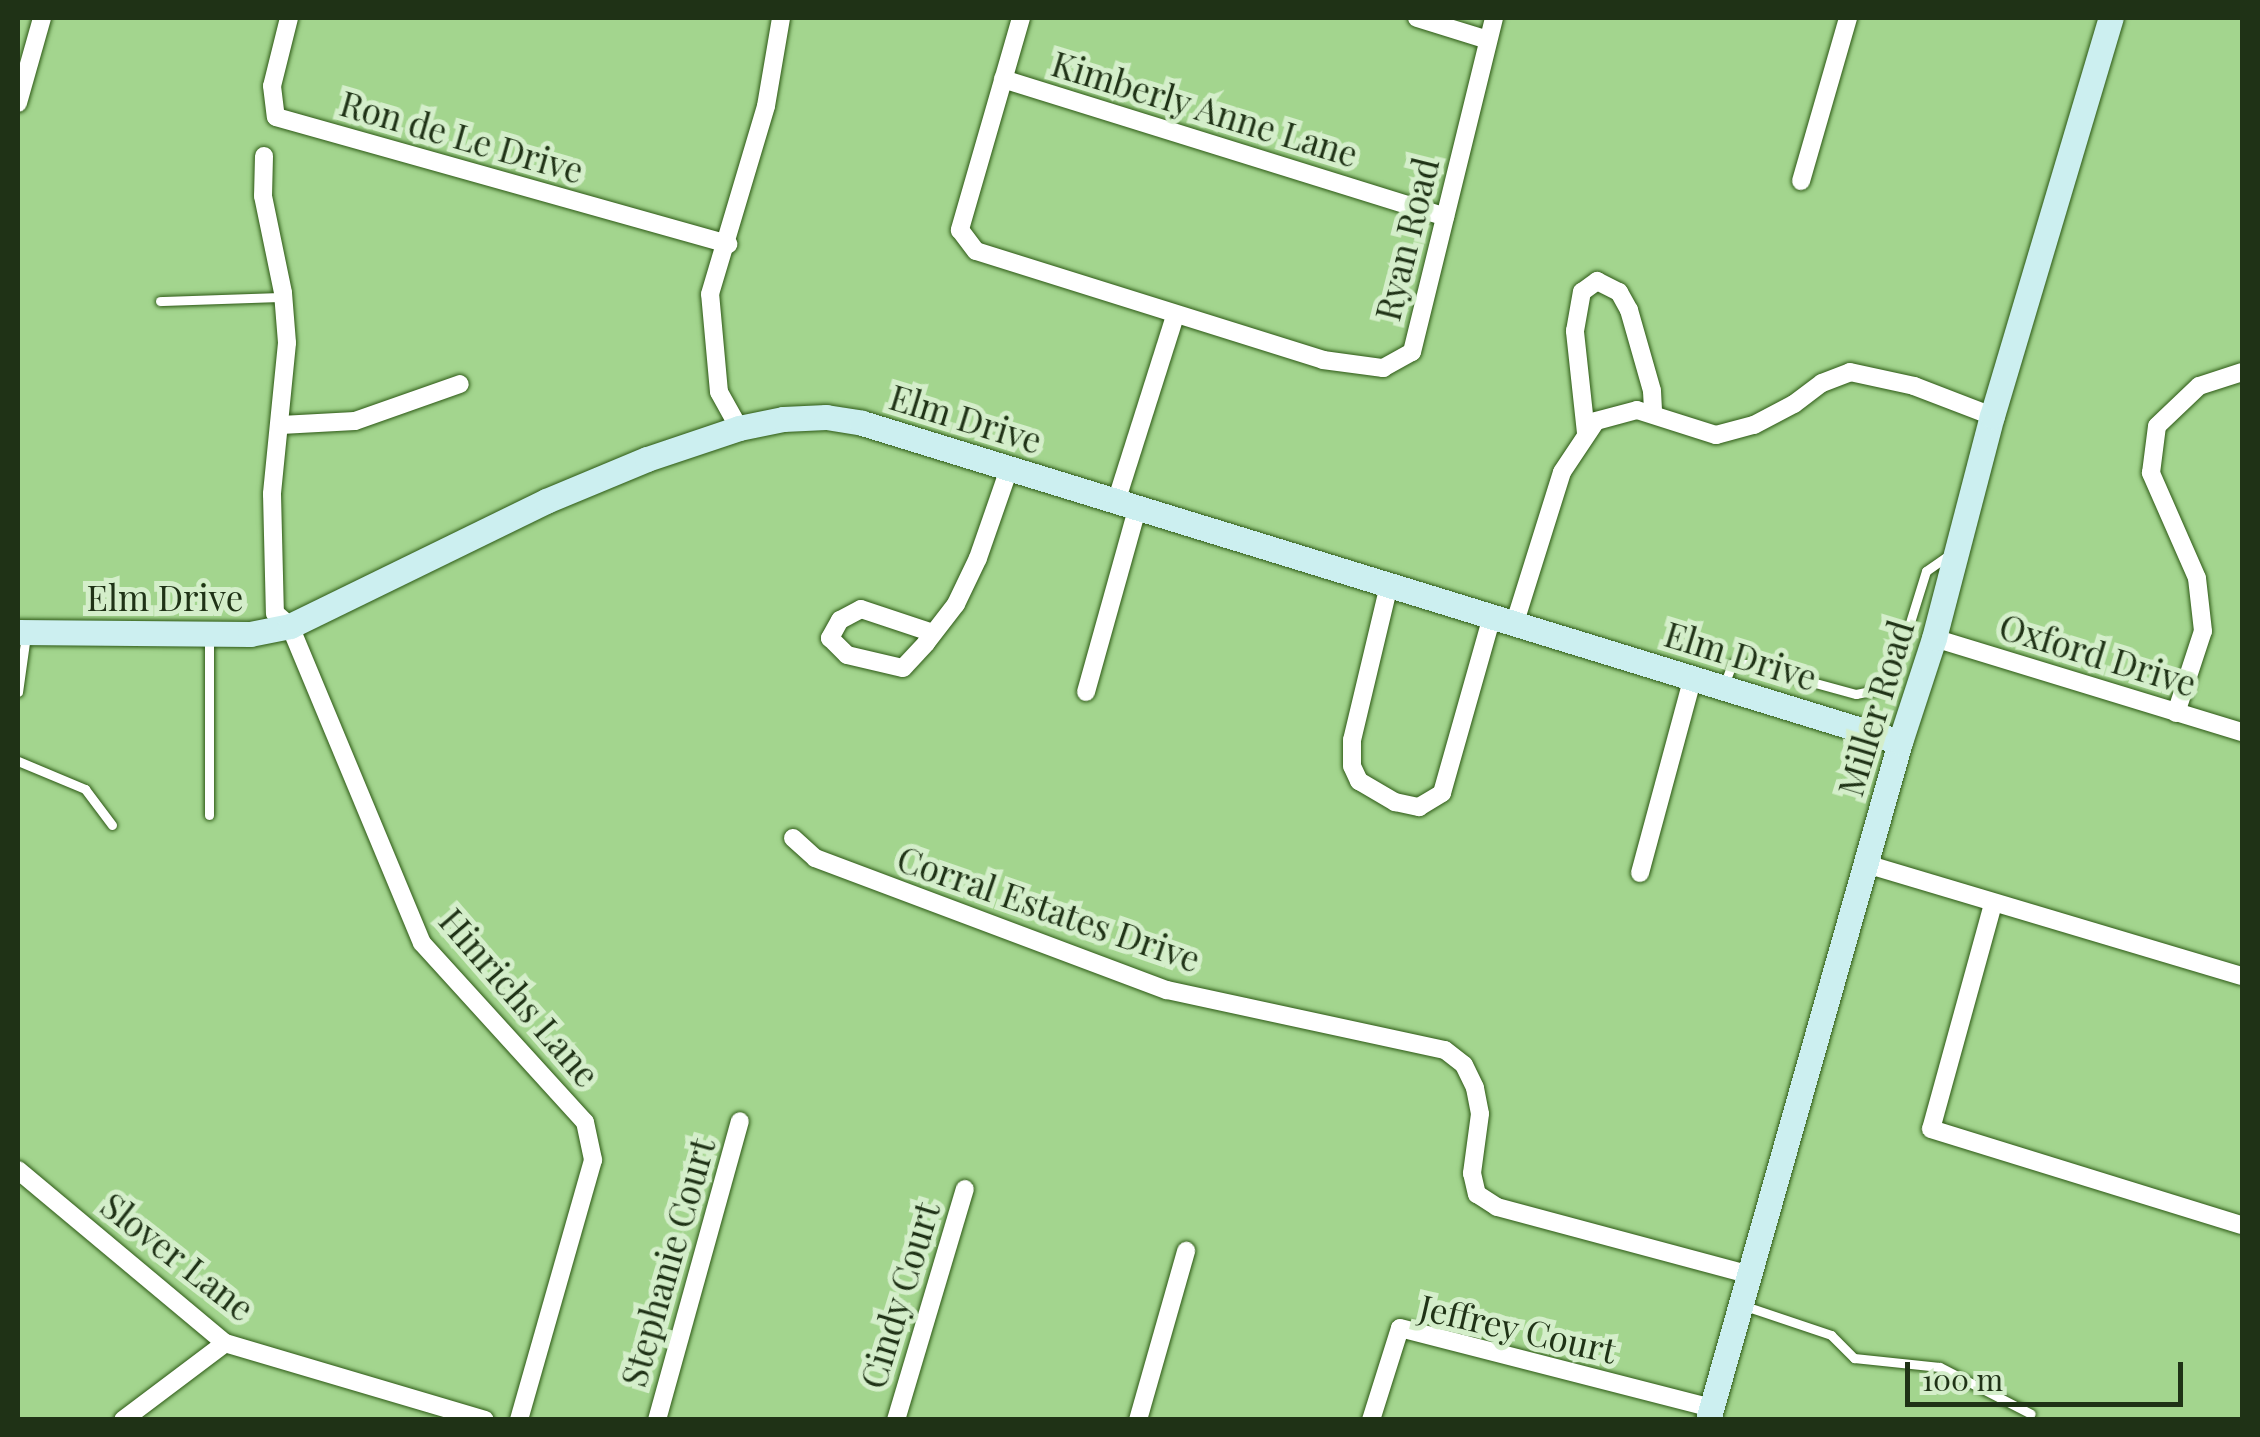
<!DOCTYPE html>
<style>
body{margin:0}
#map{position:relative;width:2260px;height:1437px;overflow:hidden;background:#a3d58e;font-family:"Playfair Display",serif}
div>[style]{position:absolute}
.roads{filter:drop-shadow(0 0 2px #2d5915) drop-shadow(0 0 2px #2d5915)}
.lane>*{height:9px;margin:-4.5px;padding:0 4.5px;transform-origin:4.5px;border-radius:4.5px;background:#fff}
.street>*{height:18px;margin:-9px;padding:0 9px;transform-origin:9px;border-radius:9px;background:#fff}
.secondary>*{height:25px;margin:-12.5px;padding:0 12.5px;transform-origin:12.5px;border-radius:12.5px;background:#cceff0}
span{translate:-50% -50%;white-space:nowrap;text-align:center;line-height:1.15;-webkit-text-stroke:10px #d4eeca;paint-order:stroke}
.street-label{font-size:35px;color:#1f3216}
.frame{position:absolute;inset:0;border:20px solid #1f3216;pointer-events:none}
.scale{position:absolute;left:1905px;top:1362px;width:278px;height:45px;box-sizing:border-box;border:5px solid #1f3216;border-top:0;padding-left:12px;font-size:30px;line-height:35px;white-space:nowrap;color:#1f3216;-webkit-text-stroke:8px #d4eeca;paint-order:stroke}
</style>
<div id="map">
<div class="roads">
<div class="lane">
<i style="left:160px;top:301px;width:123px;rotate:-1.9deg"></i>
<i style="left:209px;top:636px;width:179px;rotate:90deg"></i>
<i style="left:1724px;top:685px;width:22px;rotate:-69deg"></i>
<i style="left:1732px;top:664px;width:14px"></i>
<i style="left:1746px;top:664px;width:114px;rotate:15.3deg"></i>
<i style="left:1856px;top:694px;width:25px;rotate:-12deg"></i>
<i style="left:1880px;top:689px;width:63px;rotate:-64.7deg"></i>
<i style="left:1907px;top:632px;width:64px;rotate:-72.7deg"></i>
<i style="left:1926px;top:571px;width:29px;rotate:-35deg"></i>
<i style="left:18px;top:692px;width:58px;rotate:-82deg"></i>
<i style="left:18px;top:761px;width:73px;rotate:22.7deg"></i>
<i style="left:85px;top:789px;width:45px;rotate:53.1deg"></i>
<i style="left:1745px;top:1306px;width:91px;rotate:18.6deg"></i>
<i style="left:1831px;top:1335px;width:33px;rotate:45deg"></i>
<i style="left:1854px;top:1358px;width:86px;rotate:6deg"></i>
<i style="left:1940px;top:1367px;width:102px;rotate:27.3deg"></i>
</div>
<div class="street">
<i style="left:289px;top:18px;width:70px;rotate:104deg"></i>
<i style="left:272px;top:86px;width:31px;rotate:83deg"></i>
<i style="left:276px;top:117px;width:470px;rotate:15.7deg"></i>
<i style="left:1021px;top:18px;width:221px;rotate:106.1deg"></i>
<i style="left:960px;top:230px;width:26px;rotate:53deg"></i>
<i style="left:976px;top:251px;width:364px;rotate:17.4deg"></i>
<i style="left:1323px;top:360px;width:61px;rotate:7.6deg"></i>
<i style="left:1383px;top:368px;width:33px;rotate:-29deg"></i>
<i style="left:1412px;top:352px;width:344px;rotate:-76.2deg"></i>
<i style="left:1417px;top:18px;width:74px;rotate:17.2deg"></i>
<i style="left:1003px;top:79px;width:463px;rotate:17.3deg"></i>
<i style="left:18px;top:103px;width:88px;rotate:-74.2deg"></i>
<i style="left:264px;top:156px;width:40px;rotate:91.4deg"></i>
<i style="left:263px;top:196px;width:99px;rotate:78.3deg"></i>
<i style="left:283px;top:293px;width:50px;rotate:85.4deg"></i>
<i style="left:287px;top:343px;width:152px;rotate:95.7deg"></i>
<i style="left:272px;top:494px;width:119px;rotate:88.6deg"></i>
<i style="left:275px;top:613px;width:20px;rotate:41deg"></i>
<i style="left:290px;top:626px;width:343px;rotate:67.4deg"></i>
<i style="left:422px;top:943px;width:242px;rotate:47.7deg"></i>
<i style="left:585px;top:1122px;width:39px;rotate:78deg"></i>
<i style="left:593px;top:1160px;width:270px;rotate:105.9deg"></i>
<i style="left:1801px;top:181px;width:170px;rotate:-73.9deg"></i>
<i style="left:281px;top:425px;width:74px;rotate:-3.1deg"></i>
<i style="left:355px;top:421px;width:111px;rotate:-19.4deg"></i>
<i style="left:739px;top:428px;width:41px;rotate:-119.1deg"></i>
<i style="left:719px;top:392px;width:98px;rotate:-95.2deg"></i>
<i style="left:710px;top:294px;width:196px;rotate:-73.4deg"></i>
<i style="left:766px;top:106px;width:89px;rotate:-80.3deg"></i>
<i style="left:1586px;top:433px;width:103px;rotate:-96.2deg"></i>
<i style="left:1575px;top:331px;width:40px;rotate:-80deg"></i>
<i style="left:1582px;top:292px;width:19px;rotate:-36deg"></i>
<i style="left:1597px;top:281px;width:25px;rotate:27deg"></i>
<i style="left:1619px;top:292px;width:21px;rotate:61deg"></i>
<i style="left:1629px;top:310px;width:84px;rotate:74.1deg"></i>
<i style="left:1652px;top:391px;width:21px;rotate:87deg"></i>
<i style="left:1116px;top:502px;width:195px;rotate:-72.4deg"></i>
<i style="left:1389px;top:585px;width:159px;rotate:103.4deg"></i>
<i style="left:1352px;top:740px;width:26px;rotate:90deg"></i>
<i style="left:1352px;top:766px;width:17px;rotate:65deg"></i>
<i style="left:1359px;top:781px;width:42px;rotate:30.3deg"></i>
<i style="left:1395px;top:802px;width:25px;rotate:12deg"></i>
<i style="left:1419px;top:807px;width:27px;rotate:-31deg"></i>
<i style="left:1442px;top:793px;width:184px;rotate:-74.2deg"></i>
<i style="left:1515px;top:622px;width:157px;rotate:-72.6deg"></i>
<i style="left:1562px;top:472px;width:61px;rotate:-56.3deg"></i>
<i style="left:1596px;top:421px;width:42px;rotate:-15deg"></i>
<i style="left:1637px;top:410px;width:83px;rotate:17.6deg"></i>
<i style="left:1716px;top:435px;width:39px;rotate:-15deg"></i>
<i style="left:1754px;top:425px;width:45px;rotate:-27.7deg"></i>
<i style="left:1794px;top:404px;width:35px;rotate:-37deg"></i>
<i style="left:1822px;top:383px;width:30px;rotate:-21deg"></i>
<i style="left:1850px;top:372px;width:66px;rotate:12.3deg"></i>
<i style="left:1914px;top:386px;width:84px;rotate:21deg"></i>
<i style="left:933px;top:633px;width:76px;rotate:-161.6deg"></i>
<i style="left:861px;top:609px;width:24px;rotate:152deg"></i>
<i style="left:840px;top:620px;width:21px;rotate:119deg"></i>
<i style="left:830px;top:638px;width:24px;rotate:45deg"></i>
<i style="left:847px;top:655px;width:57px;rotate:13.1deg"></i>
<i style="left:903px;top:668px;width:34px;rotate:-47deg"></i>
<i style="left:926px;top:643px;width:49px;rotate:-52.4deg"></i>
<i style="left:956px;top:604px;width:51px;rotate:-64.4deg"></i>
<i style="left:978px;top:558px;width:94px;rotate:-70.8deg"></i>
<i style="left:1934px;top:638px;width:322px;rotate:17deg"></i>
<i style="left:1086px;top:692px;width:190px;rotate:-74.4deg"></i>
<i style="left:2176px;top:713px;width:86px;rotate:-71.8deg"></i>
<i style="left:2203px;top:631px;width:53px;rotate:-96.5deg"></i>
<i style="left:2197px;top:578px;width:115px;rotate:-113.7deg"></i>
<i style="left:2151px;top:473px;width:47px;rotate:-82.7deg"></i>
<i style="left:2157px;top:426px;width:58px;rotate:-43.6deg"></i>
<i style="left:2199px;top:386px;width:45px;rotate:-18deg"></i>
<i style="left:793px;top:838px;width:30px;rotate:42deg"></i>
<i style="left:815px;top:858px;width:376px;rotate:20.6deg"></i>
<i style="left:1167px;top:990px;width:284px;rotate:12.2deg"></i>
<i style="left:1445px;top:1050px;width:24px;rotate:38deg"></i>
<i style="left:1464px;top:1065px;width:25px;rotate:64deg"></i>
<i style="left:1475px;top:1088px;width:26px;rotate:79deg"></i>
<i style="left:1480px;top:1114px;width:60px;rotate:97.7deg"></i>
<i style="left:1472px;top:1173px;width:22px;rotate:77deg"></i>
<i style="left:1477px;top:1194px;width:24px;rotate:33deg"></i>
<i style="left:1497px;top:1207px;width:262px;rotate:15deg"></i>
<i style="left:1866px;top:864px;width:392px;rotate:16.6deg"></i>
<i style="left:1640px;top:873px;width:203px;rotate:-74.9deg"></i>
<i style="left:1993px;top:904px;width:233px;rotate:105.4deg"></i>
<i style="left:1931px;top:1129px;width:325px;rotate:17.2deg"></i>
<i style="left:18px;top:1170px;width:270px;rotate:39.9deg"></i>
<i style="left:225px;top:1343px;width:271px;rotate:16.5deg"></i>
<i style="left:123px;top:1420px;width:128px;rotate:-37deg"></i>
<i style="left:657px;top:1420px;width:310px;rotate:-74.5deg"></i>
<i style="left:896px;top:1420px;width:241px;rotate:-73.4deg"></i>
<i style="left:1138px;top:1420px;width:176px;rotate:-74.1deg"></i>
<i style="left:1371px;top:1420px;width:96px;rotate:-72.5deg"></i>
<i style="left:1400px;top:1328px;width:321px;rotate:14.4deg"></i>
</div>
<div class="secondary">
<i style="left:18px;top:632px;width:232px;rotate:0.5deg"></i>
<i style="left:250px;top:634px;width:41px;rotate:-11.3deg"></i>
<i style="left:290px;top:626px;width:285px;rotate:-26deg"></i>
<i style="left:546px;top:501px;width:109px;rotate:-22.6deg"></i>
<i style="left:647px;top:459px;width:97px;rotate:-18.6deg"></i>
<i style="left:739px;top:428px;width:45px;rotate:-11.6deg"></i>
<i style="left:783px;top:419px;width:43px;rotate:-2.7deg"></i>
<i style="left:826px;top:417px;width:36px;rotate:9deg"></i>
<i style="left:862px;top:423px;width:1086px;rotate:17.08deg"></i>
<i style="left:1708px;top:1420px;width:705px;rotate:-74.19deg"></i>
<i style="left:1900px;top:742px;width:109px;rotate:-71.9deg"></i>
<i style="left:1934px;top:638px;width:229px;rotate:-75.4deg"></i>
<i style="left:1992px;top:416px;width:415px;rotate:-73.4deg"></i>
</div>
</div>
<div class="street-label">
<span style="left:1205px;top:108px;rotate:17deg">Kimberly Anne Lane</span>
<span style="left:462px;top:136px;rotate:16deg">Ron de Le Drive</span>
<span style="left:1406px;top:239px;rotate:-76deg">Ryan Road</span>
<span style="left:966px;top:418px;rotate:17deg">Elm Drive</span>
<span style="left:165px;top:597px">Elm Drive</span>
<span style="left:2098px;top:654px;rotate:17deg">Oxford Drive</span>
<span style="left:1741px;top:655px;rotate:17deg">Elm Drive</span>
<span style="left:1875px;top:708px;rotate:-73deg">Miller Road</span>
<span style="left:1049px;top:908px;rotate:19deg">Corral Estates Drive</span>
<span style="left:520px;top:997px;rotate:49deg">Hinrichs Lane</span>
<span style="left:178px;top:1256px;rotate:38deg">Slover Lane</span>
<span style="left:667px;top:1262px;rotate:-74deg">Stephanie Court</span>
<span style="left:899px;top:1295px;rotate:-73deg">Cindy Court</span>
<span style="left:1518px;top:1328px;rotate:13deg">Jeffrey Court</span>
</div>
<div class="frame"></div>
<div class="scale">100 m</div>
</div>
